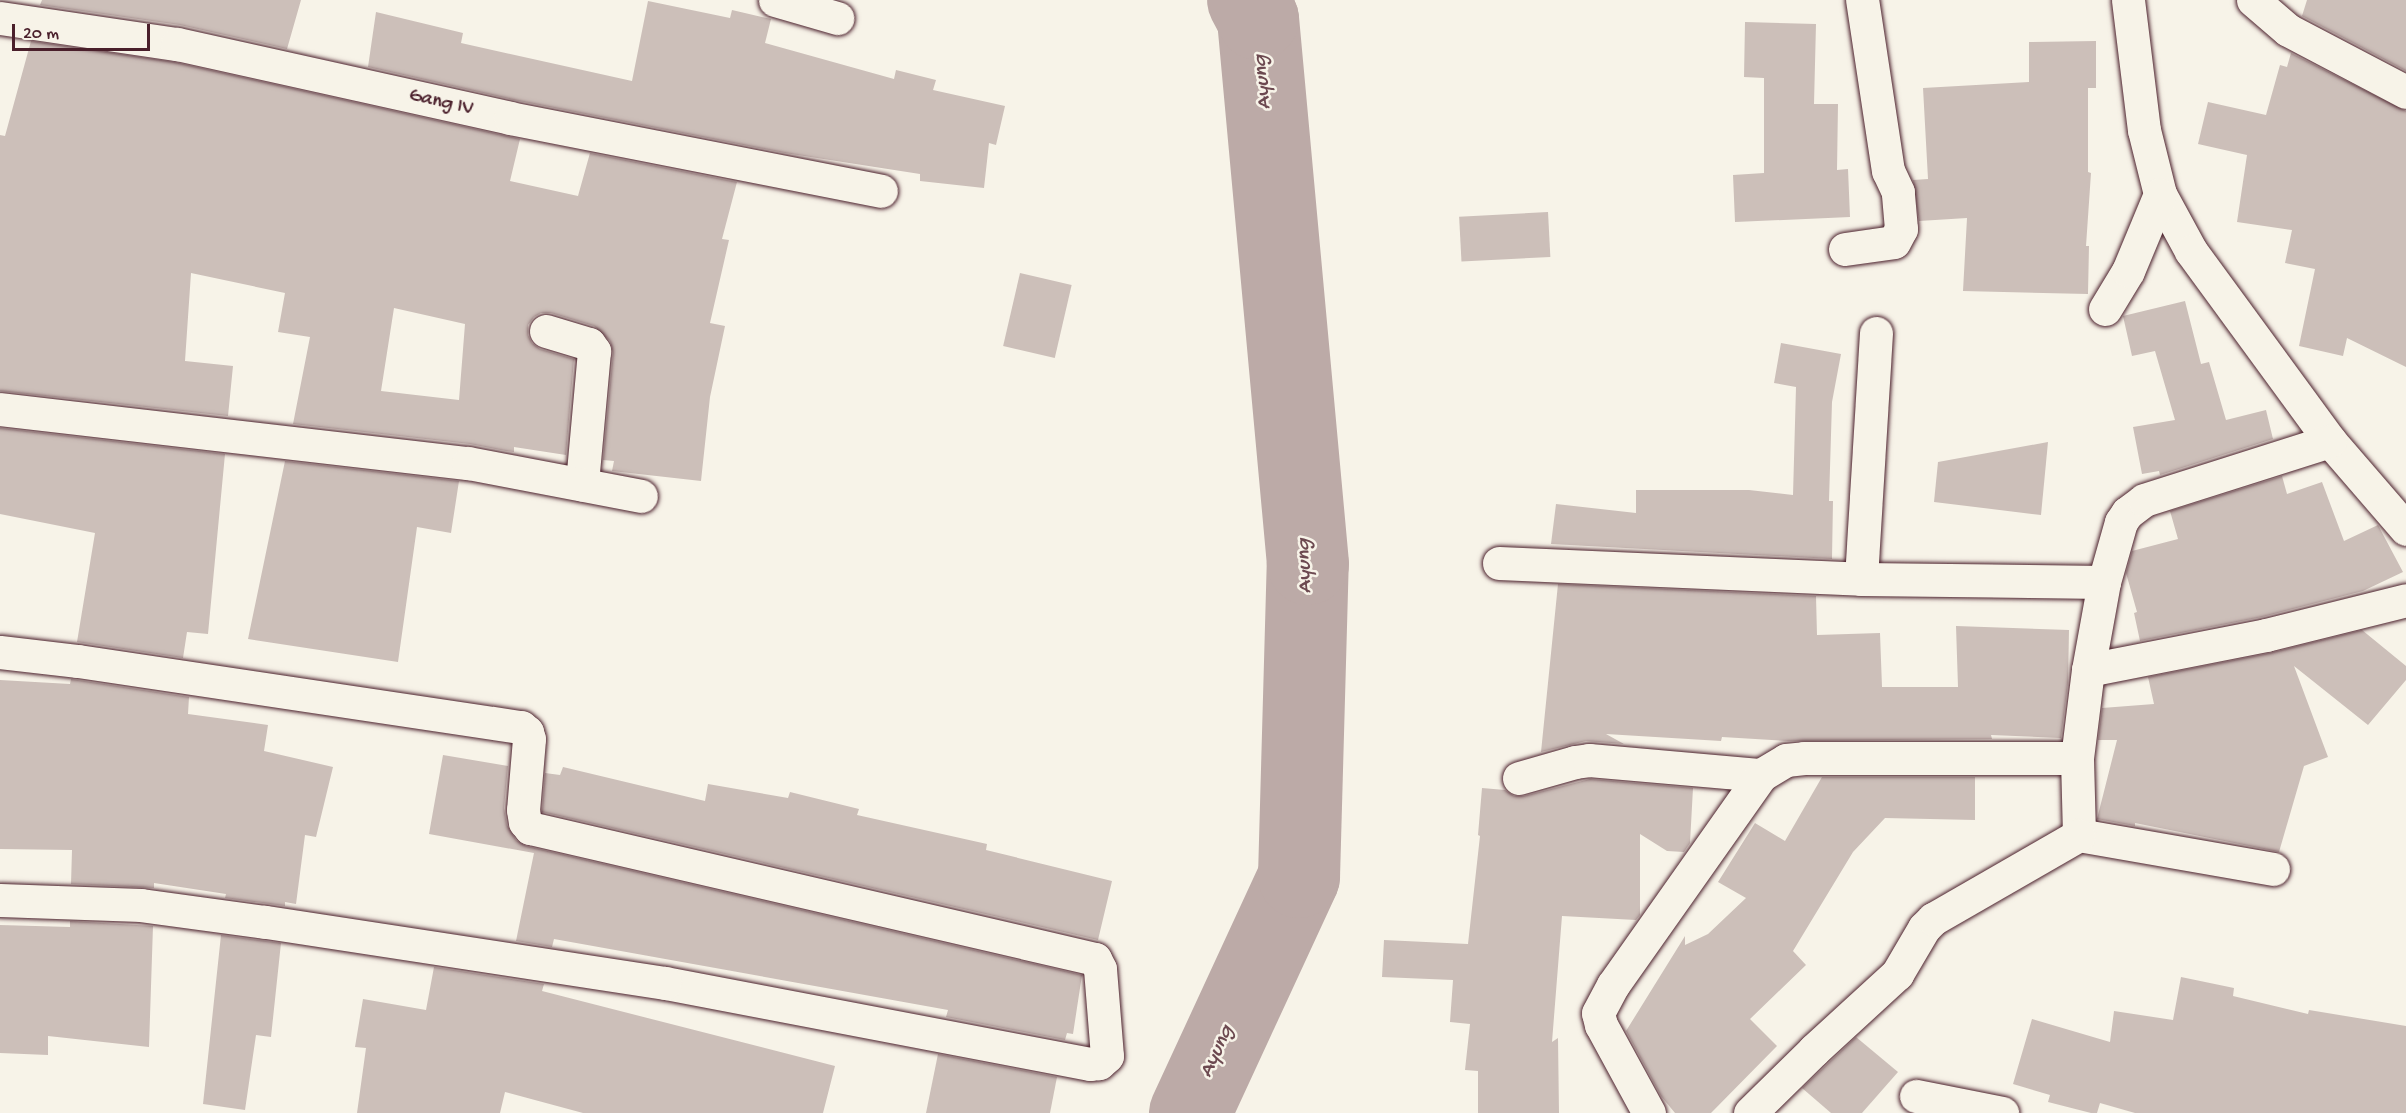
<!DOCTYPE html>
<style>
body{margin:0}
#map{position:relative;width:2406px;height:1113px;overflow:hidden;background:#f7f3e8;font-family:"Gochi Hand",sans-serif}
div>[style]{position:absolute}
.river>*{height:82px;margin:-41px;padding:0 41px;transform-origin:41px;border-radius:41px;background:#bcaaa7}
.building>*{inset:0;background:#ccbfb9;transform-origin:0 0}
.roads{filter:drop-shadow(0 0 2px #4a1f2b) drop-shadow(0 0 2px #4a1f2b)}
.minor>*{height:33px;margin:-16.5px;padding:0 16.5px;transform-origin:16.5px;border-radius:16.5px;background:#f7f3e8}
span{translate:-50% -50%;white-space:nowrap;text-align:center;line-height:1.15;-webkit-text-stroke:5px #f7f3e8;paint-order:stroke}
.street-label{font-size:20px;color:#4a1f2b}
.water-label{font-size:21px;color:#6c4950;font-style:italic}
.scale{position:absolute;left:12px;top:24px;width:138px;height:27px;box-sizing:border-box;border:3px solid #4a1f2b;border-top:0;padding-left:8px;font-size:18px;line-height:21px;white-space:nowrap;color:#4a1f2b;-webkit-text-stroke:4px #f7f3e8;paint-order:stroke}
</style>
<div id="map">
<div class="river">
<i style="left:1190px;top:1113px;width:260px;rotate:-65.2deg"></i>
<i style="left:1299px;top:877px;width:313px;rotate:-88.4deg"></i>
<i style="left:1308px;top:564px;width:547px;rotate:-95.24deg"></i>
<i style="left:1258px;top:19px;width:21px;rotate:-118deg"></i>
</div>
<div class="building">
<i style="clip-path:polygon(42px 0,301px 0,287px 49px,180px 25px,40px 5px)"></i>
<i style="clip-path:polygon(2307px 0,2406px 0,2406px 71px,2302px 16px)"></i>
<i style="clip-path:polygon(648px 1px,730px 18px,732px 10px,771px 19px,765px 43px,894px 79px,896px 70px,936px 80px,933px 90px,1005px 106px,996px 145px,989px 143px,984px 188px,920px 181px,920px 174px,785px 153px,514px 100px,368px 67px,376px 12px,463px 33px,461px 43px,632px 81px)"></i>
<i style="clip-path:polygon(1745px 22px,1816px 24px,1814px 104px,1838px 104px,1837px 170px,1848px 169px,1850px 217px,1735px 222px,1733px 175px,1764px 173px,1764px 78px,1744px 77px)"></i>
<i style="clip-path:polygon(evenodd,31px 41px,174px 62px,520px 139px,510px 181px,578px 196px,590px 153px,737px 182px,722px 239px,729px 240px,710px 323px,725px 326px,710px 397px,701px 481px,612px 471px,614px 461px,603px 460px,613px 353px,610px 341px,594px 326px,551px 313px,541px 313px,534px 317px,528px 325px,528px 335px,532px 343px,540px 349px,574px 359px,566px 455px,514px 447px,514px 452px,506px 451px,470px 444px,293px 424px,310px 337px,278px 332px,285px 293px,191px 273px,185px 361px,233px 366px,228px 416px,0 391px,0 135px,5px 136px,31px 41px,394px 308px,465px 324px,459px 400px,381px 391px,394px 308px)"></i>
<i style="clip-path:polygon(2096px 41px,2096px 88px,2088px 88px,2088px 172px,2091px 173px,2086px 246px,2089px 246px,2088px 294px,1963px 291px,1967px 218px,1919px 221px,1913px 180px,1928px 179px,1923px 88px,2029px 82px,2029px 42px)"></i>
<i style="clip-path:polygon(2291px 53px,2406px 111px,2406px 367px,2347px 338px,2343px 356px,2299px 346px,2315px 269px,2285px 263px,2292px 230px,2237px 222px,2247px 155px,2198px 144px,2208px 102px,2266px 115px,2280px 65px,2287px 67px)"></i>
<i style="left:1548px;top:212px;width:45px;height:89px;rotate:87deg"></i>
<i style="left:1020px;top:273px;width:53px;height:75px;rotate:13deg"></i>
<i style="clip-path:polygon(2185px 301px,2201px 364px,2209px 362px,2226px 420px,2266px 410px,2273px 439px,2160px 475px,2159px 471px,2142px 474px,2133px 427px,2175px 420px,2155px 351px,2132px 356px,2123px 316px)"></i>
<i style="clip-path:polygon(1781px 343px,1841px 354px,1832px 402px,1829px 501px,1833px 501px,1832px 559px,1551px 544px,1556px 504px,1636px 513px,1636px 490px,1749px 490px,1793px 495px,1796px 387px,1774px 383px)"></i>
<i style="clip-path:polygon(0 428px,225px 454px,208px 634px,187px 632px,183px 658px,77px 642px,95px 533px,0 514px)"></i>
<i style="clip-path:polygon(2048px 442px,2041px 515px,1934px 502px,1938px 462px)"></i>
<i style="clip-path:polygon(285px 461px,459px 481px,451px 533px,417px 527px,398px 662px,248px 639px)"></i>
<i style="clip-path:polygon(2282px 476px,2287px 494px,2322px 482px,2344px 541px,2378px 525px,2403px 572px,2363px 591px,2262px 617px,2140px 641px,2134px 613px,2137px 612px,2126px 573px,2132px 551px,2178px 539px,2170px 511px)"></i>
<i style="clip-path:polygon(1558px 584px,1816px 596px,1817px 635px,1880px 633px,1882px 687px,1958px 687px,1956px 626px,2069px 630px,2068px 683px,2061px 738px,1991px 735px,1992px 739px,1788px 741px,1722px 737px,1721px 741px,1606px 734px,1624px 744px,1586px 741px,1541px 752px)"></i>
<i style="clip-path:polygon(2362px 630px,2406px 666px,2406px 680px,2368px 725px,2294px 666px,2328px 757px,2304px 766px,2279px 852px,2135px 823px,2135px 826px,2097px 819px,2117px 740px,2098px 740px,2102px 708px,2154px 704px,2148px 677px,2270px 653px)"></i>
<i style="clip-path:polygon(71px 679px,189px 697px,188px 714px,268px 725px,264px 751px,333px 767px,316px 837px,305px 835px,296px 904px,285px 902px,285px 906px,225px 898px,226px 894px,154px 883px,154px 888px,71px 884px,72px 850px,0 849px,0 680px,70px 684px)"></i>
<i style="clip-path:polygon(443px 755px,508px 766px,504px 808px,507px 825px,516px 840px,526px 846px,1082px 975px,1073px 1034px,1067px 1033px,1065px 1040px,946px 1017px,948px 1010px,554px 939px,552px 947px,516px 941px,534px 853px,429px 834px)"></i>
<i style="clip-path:polygon(563px 767px,705px 801px,708px 784px,788px 798px,790px 792px,859px 809px,857px 815px,987px 844px,986px 850px,1112px 881px,1098px 940px,542px 812px,545px 773px,560px 775px)"></i>
<i style="clip-path:polygon(1822px 777px,1975px 777px,1975px 820px,1885px 818px,1853px 852px,1793px 951px,1806px 965px,1750px 1019px,1777px 1046px,1711px 1113px,1675px 1113px,1661px 1096px,1626px 1031px,1685px 936px,1685px 945px,1708px 934px,1746px 898px,1718px 882px,1755px 823px,1785px 841px)"></i>
<i style="clip-path:polygon(1590px 779px,1693px 788px,1690px 843px,1684px 852px,1667px 851px,1640px 834px,1640px 915px,1636px 920px,1562px 916px,1552px 1042px,1558px 1038px,1559px 1113px,1478px 1113px,1478px 1071px,1465px 1070px,1470px 1024px,1450px 1022px,1453px 980px,1382px 977px,1384px 940px,1468px 944px,1480px 836px,1478px 835px,1482px 788px,1505px 790px,1514px 796px,1524px 796px)"></i>
<i style="clip-path:polygon(70px 921px,153px 926px,149px 1047px,48px 1036px,48px 1055px,0 1053px,0 925px,70px 927px)"></i>
<i style="clip-path:polygon(221px 935px,281px 943px,271px 1037px,256px 1035px,245px 1110px,203px 1104px)"></i>
<i style="clip-path:polygon(434px 967px,544px 984px,542px 991px,835px 1066px,823px 1113px,583px 1113px,505px 1092px,500px 1113px,357px 1113px,366px 1048px,355px 1047px,363px 999px,426px 1010px)"></i>
<i style="clip-path:polygon(2181px 977px,2234px 988px,2233px 996px,2308px 1014px,2309px 1010px,2406px 1026px,2406px 1113px,2135px 1113px,2100px 1103px,2097px 1113px,2091px 1113px,2048px 1102px,2050px 1095px,2013px 1084px,2032px 1019px,2110px 1042px,2114px 1011px,2173px 1020px)"></i>
<i style="clip-path:polygon(1856px 1037px,1898px 1072px,1862px 1113px,1831px 1113px,1802px 1088px)"></i>
<i style="clip-path:polygon(938px 1054px,1057px 1077px,1050px 1113px,926px 1113px)"></i>
</div>
<div class="roads">
<div class="minor">
<i style="left:775px;top:0;width:65px;rotate:16.2deg"></i>
<i style="left:2128px;top:0;width:131px;rotate:83deg"></i>
<i style="left:2144px;top:130px;width:66px;rotate:76deg"></i>
<i style="left:2160px;top:194px;width:65px;rotate:61.5deg"></i>
<i style="left:2191px;top:251px;width:235px;rotate:53.8deg"></i>
<i style="left:2330px;top:441px;width:116px;rotate:49.2deg"></i>
<i style="left:2253px;top:0;width:46px;rotate:40.6deg"></i>
<i style="left:2288px;top:30px;width:133px;rotate:27.7deg"></i>
<i style="left:0;top:18px;width:179px;rotate:8.4deg"></i>
<i style="left:177px;top:44px;width:341px;rotate:12.5deg"></i>
<i style="left:510px;top:118px;width:378px;rotate:11.1deg"></i>
<i style="left:1845px;top:249px;width:49px;rotate:-8.1deg"></i>
<i style="left:1894px;top:242px;width:15px;rotate:-62deg"></i>
<i style="left:1901px;top:229px;width:37px;rotate:-95deg"></i>
<i style="left:1898px;top:192px;width:23px;rotate:-115deg"></i>
<i style="left:1888px;top:171px;width:173px;rotate:-98.6deg"></i>
<i style="left:2105px;top:309px;width:44px;rotate:-58.8deg"></i>
<i style="left:2128px;top:271px;width:83px;rotate:-67.4deg"></i>
<i style="left:546px;top:331px;width:45px;rotate:16.8deg"></i>
<i style="left:589px;top:344px;width:9px;rotate:54deg"></i>
<i style="left:594px;top:351px;width:134px;rotate:95.2deg"></i>
<i style="left:1876px;top:333px;width:246px;rotate:93.5deg"></i>
<i style="left:1861px;top:579px;width:243px;rotate:0.7deg"></i>
<i style="left:0;top:409px;width:471px;rotate:6.6deg"></i>
<i style="left:468px;top:463px;width:176px;rotate:10.8deg"></i>
<i style="left:1499px;top:563px;width:362px;rotate:2.5deg"></i>
<i style="left:0;top:652px;width:79px;rotate:6.6deg"></i>
<i style="left:78px;top:661px;width:448px;rotate:8.5deg"></i>
<i style="left:521px;top:727px;width:8px;rotate:40deg"></i>
<i style="left:527px;top:732px;width:7px;rotate:74deg"></i>
<i style="left:529px;top:739px;width:71px;rotate:94.8deg"></i>
<i style="left:523px;top:810px;width:12px;rotate:81deg"></i>
<i style="left:525px;top:822px;width:8px;rotate:50deg"></i>
<i style="left:530px;top:828px;width:580px;rotate:13.05deg"></i>
<i style="left:1095px;top:959px;width:11px;rotate:63deg"></i>
<i style="left:1100px;top:969px;width:87px;rotate:85.4deg"></i>
<i style="left:1107px;top:1056px;width:11px;rotate:139deg"></i>
<i style="left:1099px;top:1063px;width:9px;rotate:174deg"></i>
<i style="left:1090px;top:1064px;width:433px;rotate:-169.2deg"></i>
<i style="left:665px;top:983px;width:405px;rotate:-171.3deg"></i>
<i style="left:265px;top:922px;width:125px;rotate:-172.2deg"></i>
<i style="left:141px;top:905px;width:141px;rotate:-178deg"></i>
<i style="left:2088px;top:670px;width:181px;rotate:-11.1deg"></i>
<i style="left:2266px;top:635px;width:144px;rotate:-14deg"></i>
<i style="left:1519px;top:778px;width:58px;rotate:-15.9deg"></i>
<i style="left:1575px;top:762px;width:14px;rotate:-8deg"></i>
<i style="left:1589px;top:760px;width:173px;rotate:5deg"></i>
<i style="left:2273px;top:869px;width:197px;rotate:-170.1deg"></i>
<i style="left:2079px;top:835px;width:77px;rotate:-91.5deg"></i>
<i style="left:2077px;top:758px;width:89px;rotate:-82.9deg"></i>
<i style="left:2088px;top:670px;width:89px;rotate:-79.7deg"></i>
<i style="left:2104px;top:582px;width:62px;rotate:-74.2deg"></i>
<i style="left:2121px;top:522px;width:11px;rotate:-56deg"></i>
<i style="left:2127px;top:513px;width:21px;rotate:-37deg"></i>
<i style="left:2144px;top:500px;width:195px;rotate:-17.6deg"></i>
<i style="left:1916px;top:1096px;width:88px;rotate:11.2deg"></i>
<i style="left:1649px;top:1113px;width:100px;rotate:-118.6deg"></i>
<i style="left:1601px;top:1025px;width:12px;rotate:-104deg"></i>
<i style="left:1598px;top:1013px;width:32px;rotate:-62deg"></i>
<i style="left:1613px;top:985px;width:257px;rotate:-54.8deg"></i>
<i style="left:1761px;top:775px;width:29px;rotate:-31deg"></i>
<i style="left:1786px;top:760px;width:18px;rotate:-6deg"></i>
<i style="left:1804px;top:758px;width:273px"></i>
<i style="left:1750px;top:1113px;width:90px;rotate:-44.5deg"></i>
<i style="left:1814px;top:1050px;width:113px;rotate:-42.5deg"></i>
<i style="left:1897px;top:974px;width:53px;rotate:-59.6deg"></i>
<i style="left:1924px;top:928px;width:13px;rotate:-45deg"></i>
<i style="left:1933px;top:919px;width:168px;rotate:-29.9deg"></i>
</div>
</div>
<div class="street-label">
<span style="left:441px;top:103px;rotate:13deg">Gang IV</span>
</div>
<div class="water-label">
<span style="left:1264px;top:82px;rotate:-95deg">Ayung</span>
<span style="left:1306px;top:566px;rotate:-92deg">Ayung</span>
<span style="left:1218px;top:1052px;rotate:-65deg">Ayung</span>
</div>
<div class="scale">20 m</div>
</div>
